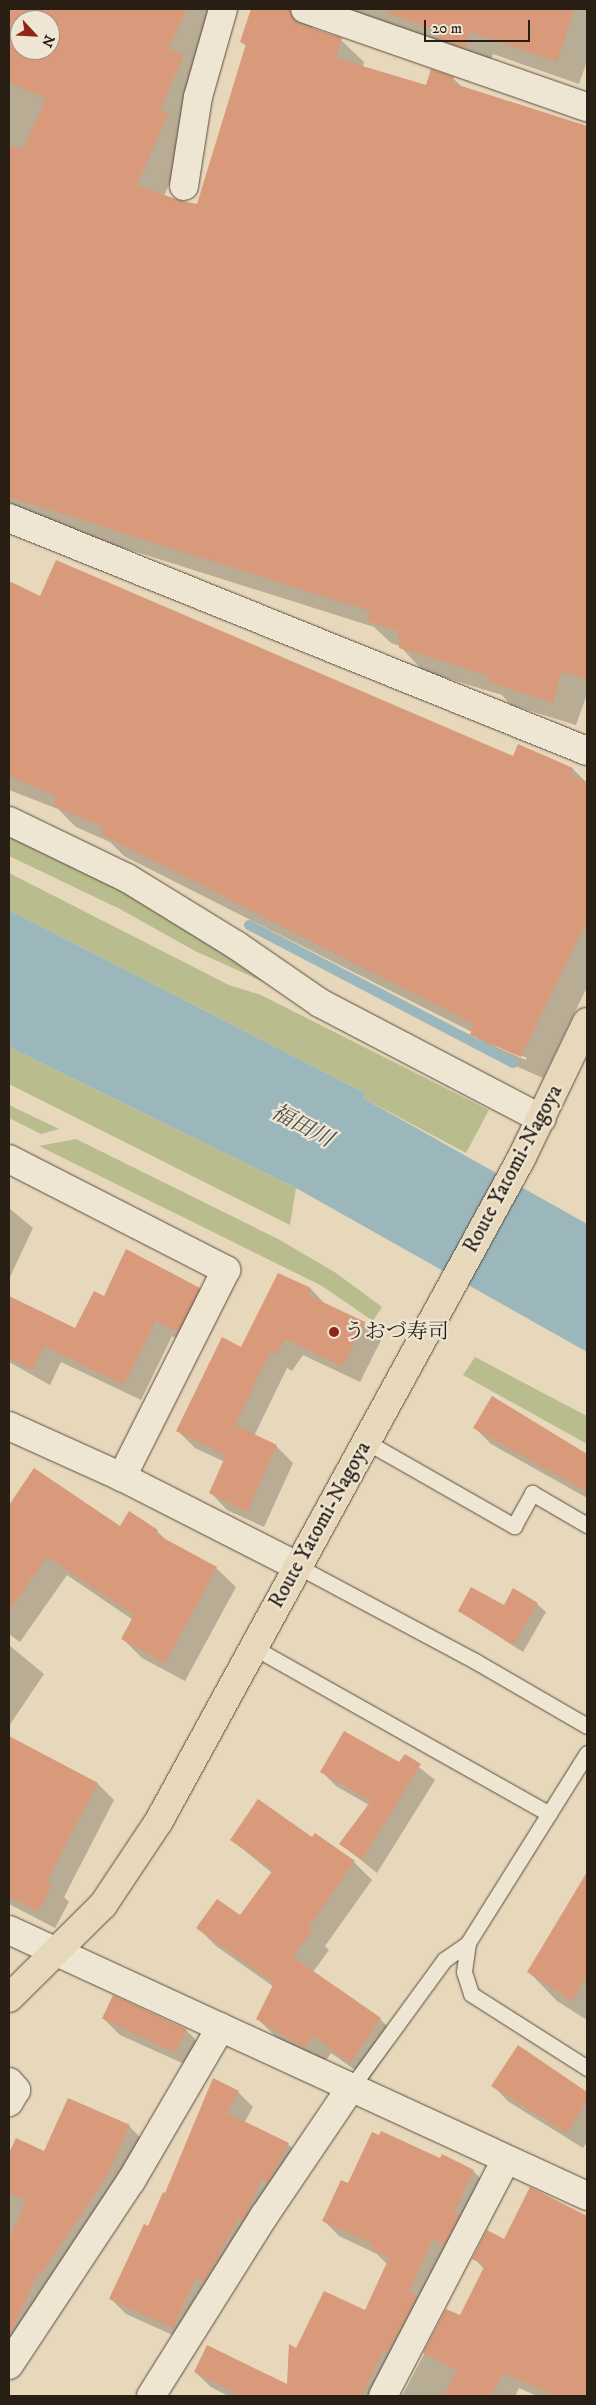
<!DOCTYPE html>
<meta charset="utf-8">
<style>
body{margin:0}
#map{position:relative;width:596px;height:2405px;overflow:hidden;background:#e7d7bb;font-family:"IM FELL DW Pica","Noto Serif JP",serif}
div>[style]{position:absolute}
.green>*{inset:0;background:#b9bd8e}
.water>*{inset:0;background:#9cb7bc}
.shadow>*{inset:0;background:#0003}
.stream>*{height:10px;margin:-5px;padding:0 5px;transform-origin:5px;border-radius:5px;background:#9cb7bc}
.building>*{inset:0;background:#d9997b;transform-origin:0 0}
.roads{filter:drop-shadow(0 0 1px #584c3e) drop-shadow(0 0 1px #584c3e)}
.lane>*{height:15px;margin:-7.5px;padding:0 7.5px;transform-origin:7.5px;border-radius:7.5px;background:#efe5d3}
.street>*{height:28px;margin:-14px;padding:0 14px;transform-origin:14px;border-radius:14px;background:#efe5d3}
.primary>*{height:28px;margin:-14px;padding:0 14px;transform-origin:14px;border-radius:14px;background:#e7d7bb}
.dots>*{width:14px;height:14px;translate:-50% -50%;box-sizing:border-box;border:2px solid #efe5d3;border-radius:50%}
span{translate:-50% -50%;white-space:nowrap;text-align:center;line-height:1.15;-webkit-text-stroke:4.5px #efe5d3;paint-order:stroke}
.street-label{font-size:21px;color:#281e14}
.poi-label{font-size:21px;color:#281e14}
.left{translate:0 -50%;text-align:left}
.water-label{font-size:22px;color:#4b4c46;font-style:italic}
.frame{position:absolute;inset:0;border:10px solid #281e14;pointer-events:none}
.north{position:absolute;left:10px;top:10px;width:50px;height:50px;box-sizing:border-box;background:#efe5d3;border:1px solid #9f9587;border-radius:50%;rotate:115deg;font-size:14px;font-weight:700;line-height:20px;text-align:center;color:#281e14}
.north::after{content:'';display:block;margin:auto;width:18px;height:22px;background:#8f2418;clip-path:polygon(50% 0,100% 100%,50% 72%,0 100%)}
.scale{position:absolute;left:424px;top:20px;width:106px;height:22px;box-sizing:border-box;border:2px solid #281e14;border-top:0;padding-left:6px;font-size:15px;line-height:18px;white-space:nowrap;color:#281e14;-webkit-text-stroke:4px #efe5d3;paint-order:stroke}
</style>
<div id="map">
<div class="green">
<i style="clip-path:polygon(9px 835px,157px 906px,266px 983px,195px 951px,120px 909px,9px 856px)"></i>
<i style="clip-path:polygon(9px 873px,229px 985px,261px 995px,489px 1110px,466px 1153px,363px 1098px,365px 1093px,9px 910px)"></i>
<i style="clip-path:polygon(9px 1047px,296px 1188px,290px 1225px,9px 1084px)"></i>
<i style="clip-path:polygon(9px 1105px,59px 1129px,41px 1134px,9px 1118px)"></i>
<i style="clip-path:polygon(76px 1139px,280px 1240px,336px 1273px,382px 1307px,373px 1321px,322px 1286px,39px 1146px)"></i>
<i style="clip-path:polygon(475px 1357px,587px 1416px,587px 1444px,463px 1375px)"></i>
</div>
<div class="water">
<i style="clip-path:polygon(9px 910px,365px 1093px,363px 1098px,587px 1224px,587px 1352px,296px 1188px,9px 1047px)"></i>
</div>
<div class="shadow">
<i style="clip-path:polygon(evenodd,9px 9px,220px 9px,190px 136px,164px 196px,198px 205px,246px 46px,241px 42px,273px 18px,277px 9px,587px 9px,587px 61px,579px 84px,493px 54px,487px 70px,318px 19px,312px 28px,341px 40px,364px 62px,363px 67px,427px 87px,453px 78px,462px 87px,587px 127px,587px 694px,576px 725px,511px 705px,502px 695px,423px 671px,400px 646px,391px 643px,374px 627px,13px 513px,9px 508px,9px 9px,20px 20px,50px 20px,50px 50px,20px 50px,20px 20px)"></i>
<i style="clip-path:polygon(evenodd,9px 582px,40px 598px,514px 757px,518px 746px,573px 769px,587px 783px,587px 987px,543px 1078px,493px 1056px,472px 1032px,124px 856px,110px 842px,76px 827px,58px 809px,9px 790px,9px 582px,492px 1043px,527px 1058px,526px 1060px,496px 1047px,492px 1043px)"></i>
<i style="clip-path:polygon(9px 1208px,33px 1228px,9px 1279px)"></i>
<i style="clip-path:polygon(279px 1274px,311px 1289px,326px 1305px,364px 1323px,381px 1340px,360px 1382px,303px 1355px,292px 1371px,287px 1368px,254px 1436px,276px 1446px,293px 1463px,264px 1527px,227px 1510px,211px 1493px,225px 1462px,195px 1448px,178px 1431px,242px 1348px)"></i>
<i style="clip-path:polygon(199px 1289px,215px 1305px,194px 1347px,172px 1336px,141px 1400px,61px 1362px,50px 1385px,9px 1362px,9px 1298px,75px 1330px)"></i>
<i style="clip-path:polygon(493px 1397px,587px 1455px,587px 1498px,491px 1444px,475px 1428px)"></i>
<i style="clip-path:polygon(34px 1470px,120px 1527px,157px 1531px,168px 1542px,216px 1568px,236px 1587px,185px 1681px,142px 1658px,123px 1639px,133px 1620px,67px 1575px,20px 1642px,9px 1634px,9px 1507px)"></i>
<i style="clip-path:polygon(537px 1604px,546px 1612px,523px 1652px,459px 1611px)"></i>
<i style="clip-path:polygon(9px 1645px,44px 1674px,9px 1726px)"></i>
<i style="clip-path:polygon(9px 1737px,98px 1784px,114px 1800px,64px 1897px,69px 1902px,55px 1928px,9px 1904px)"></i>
<i style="clip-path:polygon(405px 1756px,435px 1780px,377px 1873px,341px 1844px,369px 1805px,336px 1786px,322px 1772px,399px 1764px)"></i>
<i style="clip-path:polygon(315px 1835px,354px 1862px,372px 1880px,325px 1946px,329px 1950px,313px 1972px,380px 2019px,398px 2037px,369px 2080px,331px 2053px,322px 2066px,276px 2037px,258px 2019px,274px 1987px,216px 1946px,198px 1928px,241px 1917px,272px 1873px,232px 1840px,312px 1839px)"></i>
<i style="clip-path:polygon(587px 1875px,587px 2020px,557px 2001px,529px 1972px)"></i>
<i style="clip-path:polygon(104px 2019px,186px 2030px,202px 2046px,193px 2068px,120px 2035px)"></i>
<i style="clip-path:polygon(518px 2047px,587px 2093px,587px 2142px,583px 2148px,509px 2102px,493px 2086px)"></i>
<i style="clip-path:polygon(238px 2092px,253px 2107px,244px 2123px,288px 2144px,303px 2159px,188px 2342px,126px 2314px,111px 2299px,166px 2195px)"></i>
<i style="clip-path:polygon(129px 2126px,145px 2142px,9px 2362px,9px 2156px,16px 2140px,45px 2153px)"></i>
<i style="clip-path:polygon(440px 2160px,473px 2171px,489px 2186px,389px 2396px,228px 2396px,211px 2387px,195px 2372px,288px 2386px,297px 2350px,366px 2312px,388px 2265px,377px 2254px,339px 2236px,323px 2220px,349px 2185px)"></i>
<i style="clip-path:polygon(531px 2189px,587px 2218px,587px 2396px,537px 2396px,519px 2388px,515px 2396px,402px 2396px,447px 2311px,460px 2317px,484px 2269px,474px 2258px,504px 2241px)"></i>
</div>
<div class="stream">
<i style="left:249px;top:925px;width:298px;rotate:27.6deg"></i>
</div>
<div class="building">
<i style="clip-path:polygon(evenodd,9px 9px,187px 9px,169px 48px,184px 55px,160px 110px,169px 112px,137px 185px,181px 201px,197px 204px,246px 44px,240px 42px,251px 9px,290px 9px,293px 19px,299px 24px,342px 38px,336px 58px,426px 85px,431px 69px,454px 77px,452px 83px,587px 126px,587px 679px,562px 672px,553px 703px,487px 682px,489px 676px,399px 648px,398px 631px,367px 621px,370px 611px,9px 497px,9px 145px,23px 149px,46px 99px,9px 82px,9px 9px,20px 20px,50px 20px,50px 50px,20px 50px,20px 20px)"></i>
<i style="clip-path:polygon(388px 9px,575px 9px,557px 62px,470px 32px,464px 48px,439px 39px,441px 32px,387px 13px)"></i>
<i style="clip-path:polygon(56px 560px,513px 756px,518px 744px,573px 768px,570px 774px,587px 782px,587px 920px,521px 1057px,470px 1035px,474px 1024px,101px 834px,104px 827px,53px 806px,56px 796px,9px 776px,9px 581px,40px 596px)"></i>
<i style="clip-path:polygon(126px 1249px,200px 1288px,178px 1332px,156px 1321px,124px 1385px,44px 1346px,33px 1370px,9px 1358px,9px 1296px,75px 1328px,94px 1291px,104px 1296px)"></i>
<i style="clip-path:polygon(278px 1273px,311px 1288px,308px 1295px,365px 1322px,343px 1367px,286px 1339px,275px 1355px,270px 1352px,235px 1425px,277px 1445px,247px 1512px,209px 1493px,226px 1455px,176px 1431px,222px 1337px,241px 1347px)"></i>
<i style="clip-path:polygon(492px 1396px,587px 1454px,587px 1492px,473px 1428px)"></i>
<i style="clip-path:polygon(34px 1468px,120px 1526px,129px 1511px,158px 1530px,156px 1534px,217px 1567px,165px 1663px,121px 1639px,134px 1615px,47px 1557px,9px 1611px,9px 1505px)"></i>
<i style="clip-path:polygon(471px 1587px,504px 1605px,513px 1588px,538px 1603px,514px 1645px,458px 1611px)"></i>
<i style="clip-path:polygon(344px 1731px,399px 1762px,405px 1754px,421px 1764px,362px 1860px,339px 1844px,371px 1801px,320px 1772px)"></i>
<i style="clip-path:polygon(9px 1736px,98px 1783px,47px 1881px,53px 1884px,38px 1912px,9px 1897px)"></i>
<i style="clip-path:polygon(258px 1799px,312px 1837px,315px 1833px,355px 1861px,308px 1928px,312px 1931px,293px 1957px,381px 2018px,350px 2063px,313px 2036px,304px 2048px,256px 2019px,274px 1983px,196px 1928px,217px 1899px,240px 1915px,273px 1870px,230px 1840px)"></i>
<i style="clip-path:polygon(587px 1872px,587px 1976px,572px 2001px,527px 1972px)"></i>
<i style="left:113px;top:1995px;width:81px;height:26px;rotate:25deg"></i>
<i style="clip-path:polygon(518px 2045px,587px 2092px,587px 2100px,567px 2133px,491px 2086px)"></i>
<i style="clip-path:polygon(213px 2078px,239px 2091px,227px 2113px,289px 2143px,268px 2182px,262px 2179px,243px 2221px,238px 2219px,204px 2282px,196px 2278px,173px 2328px,109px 2299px,144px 2224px,148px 2226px,163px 2192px,165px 2193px)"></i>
<i style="clip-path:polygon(68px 2098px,130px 2125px,106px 2178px,41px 2274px,38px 2273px,9px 2337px,9px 2239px,26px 2201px,9px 2193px,9px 2153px,16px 2138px,44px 2151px)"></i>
<i style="clip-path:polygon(381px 2131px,440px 2158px,442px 2154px,474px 2170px,454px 2213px,460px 2215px,444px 2245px,433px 2239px,409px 2292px,418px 2296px,395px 2338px,386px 2353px,383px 2351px,362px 2396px,241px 2396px,194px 2372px,207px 2345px,287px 2384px,289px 2344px,296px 2348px,324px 2291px,365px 2310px,389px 2258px,371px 2249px,373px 2244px,322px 2221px,341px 2180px,348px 2183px,372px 2132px,379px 2135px)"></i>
<i style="clip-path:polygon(530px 2187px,587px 2216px,587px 2396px,555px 2396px,503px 2373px,491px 2396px,444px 2396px,457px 2370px,423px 2353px,446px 2309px,460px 2315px,485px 2265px,472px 2259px,487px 2230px,504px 2239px)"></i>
</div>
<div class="roads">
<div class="lane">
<i style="left:365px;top:1441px;width:172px;rotate:29.7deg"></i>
<i style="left:514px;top:1526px;width:38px;rotate:-61deg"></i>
<i style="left:532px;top:1493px;width:64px;rotate:30.2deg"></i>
<i style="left:297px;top:1566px;width:202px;rotate:28.1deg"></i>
<i style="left:475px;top:1661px;width:129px;rotate:30.1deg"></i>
<i style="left:253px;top:1647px;width:340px;rotate:29.4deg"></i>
<i style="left:587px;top:1753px;width:224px;rotate:122.1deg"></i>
<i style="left:468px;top:1943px;width:29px;rotate:98deg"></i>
<i style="left:464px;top:1972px;width:23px;rotate:72deg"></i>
<i style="left:471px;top:1994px;width:138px;rotate:32.5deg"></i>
<i style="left:350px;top:2089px;width:160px;rotate:-53.9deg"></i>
<i style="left:444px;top:1960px;width:29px;rotate:-35deg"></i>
</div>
<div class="street">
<i style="left:305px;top:9px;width:299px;rotate:19.2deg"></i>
<i style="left:184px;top:186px;width:90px;rotate:-81.1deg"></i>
<i style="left:198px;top:97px;width:91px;rotate:-74.1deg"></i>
<i style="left:9px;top:518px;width:623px;rotate:21.96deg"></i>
<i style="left:9px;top:821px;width:131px;rotate:25.8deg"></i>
<i style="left:127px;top:878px;width:128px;rotate:31.6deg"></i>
<i style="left:236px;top:945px;width:102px;rotate:34.6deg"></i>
<i style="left:320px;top:1003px;width:250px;rotate:27.6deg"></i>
<i style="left:9px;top:1159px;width:244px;rotate:27.1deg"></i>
<i style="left:226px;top:1270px;width:232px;rotate:116.7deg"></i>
<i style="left:9px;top:1426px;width:124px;rotate:24.3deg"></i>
<i style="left:122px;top:1477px;width:196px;rotate:27deg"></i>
<i style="left:9px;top:1930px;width:636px;rotate:24.71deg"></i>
<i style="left:9px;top:2082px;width:11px;rotate:49deg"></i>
<i style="left:16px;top:2090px;width:14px;rotate:120deg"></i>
<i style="left:9px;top:2365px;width:221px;rotate:-56.5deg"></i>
<i style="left:131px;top:2181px;width:178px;rotate:-59.7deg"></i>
<i style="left:151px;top:2396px;width:213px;rotate:-57.9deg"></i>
<i style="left:264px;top:2216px;width:153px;rotate:-55.9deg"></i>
<i style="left:383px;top:2396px;width:266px;rotate:-62.5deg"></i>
</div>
<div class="primary">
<i style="left:9px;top:1998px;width:132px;rotate:-44.7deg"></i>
<i style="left:103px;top:1905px;width:101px;rotate:-56.3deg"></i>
<i style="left:159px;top:1821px;width:755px;rotate:-61.33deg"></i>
<i style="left:521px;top:1159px;width:152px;rotate:-64.3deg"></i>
</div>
</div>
<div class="dots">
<i style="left:334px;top:1332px;background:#8f2418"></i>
</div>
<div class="street-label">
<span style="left:513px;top:1169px;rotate:-62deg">Route Yatomi-Nagoya</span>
<span style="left:320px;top:1525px;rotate:-61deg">Route Yatomi-Nagoya</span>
</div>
<div class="poi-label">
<span class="left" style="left:344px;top:1332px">うおづ寿司</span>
</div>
<div class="water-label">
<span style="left:302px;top:1126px;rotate:28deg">福田川</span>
</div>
<div class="frame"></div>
<div class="north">N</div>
<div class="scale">20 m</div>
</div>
